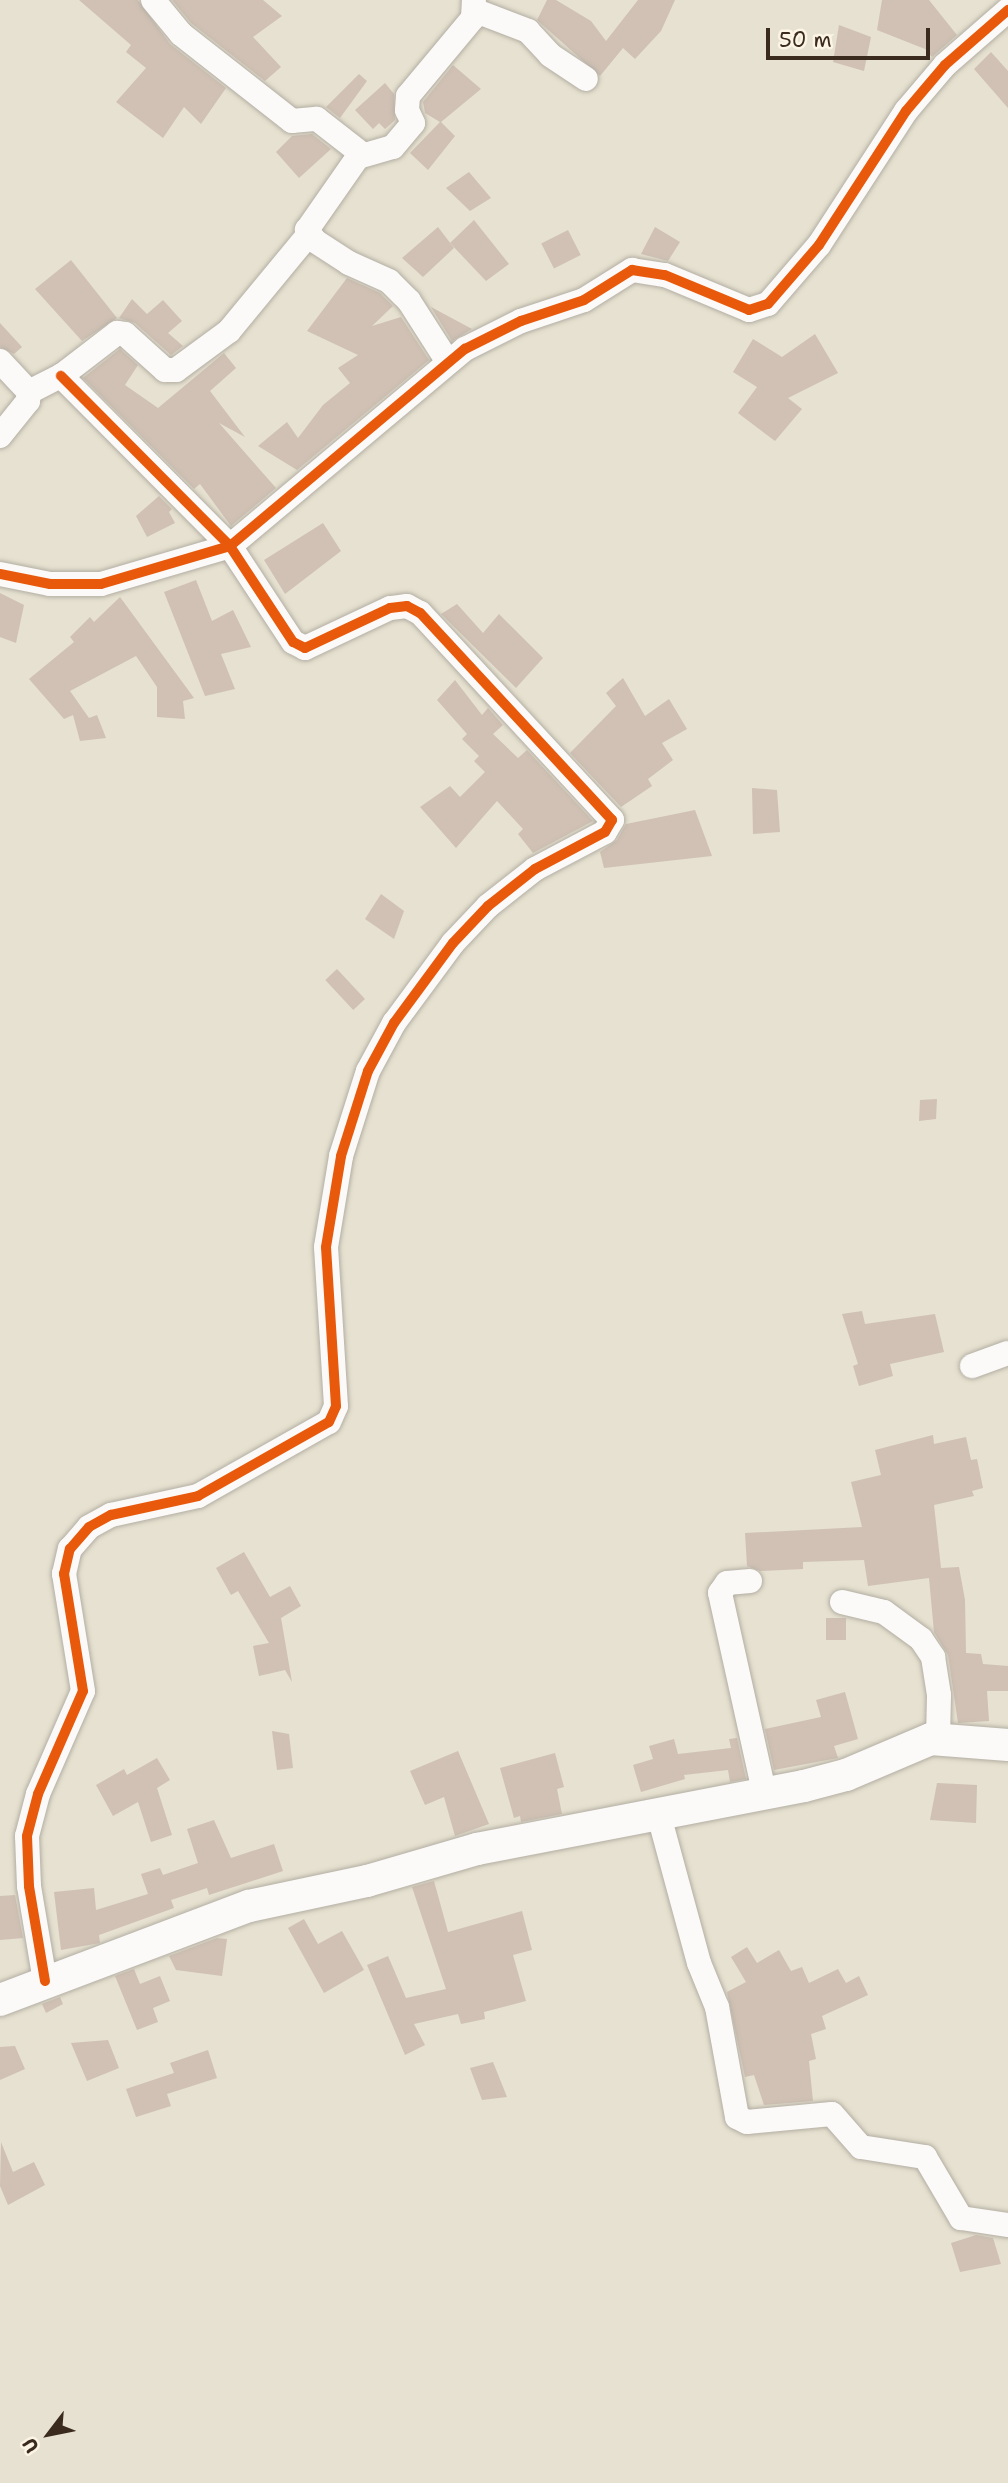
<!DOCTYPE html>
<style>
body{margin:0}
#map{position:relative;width:1008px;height:2483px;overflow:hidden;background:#e6e1d0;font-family:"Shantell Sans",sans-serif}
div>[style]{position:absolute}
.building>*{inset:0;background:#d0c1b4;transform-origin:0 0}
.roads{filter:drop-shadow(0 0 2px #b3aea3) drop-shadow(0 0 2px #b3aea3)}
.minor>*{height:24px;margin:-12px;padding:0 12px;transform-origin:12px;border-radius:12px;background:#fbfaf8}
.tertiary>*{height:32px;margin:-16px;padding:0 16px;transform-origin:16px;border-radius:16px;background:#fbfaf8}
.cycleway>*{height:10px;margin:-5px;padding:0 5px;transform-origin:5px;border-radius:5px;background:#e8590c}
span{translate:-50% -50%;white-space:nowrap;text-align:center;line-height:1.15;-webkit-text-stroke:5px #fcf5e5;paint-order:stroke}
.north{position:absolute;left:14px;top:2399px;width:70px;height:70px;-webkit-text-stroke:5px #fcf5e5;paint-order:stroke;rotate:238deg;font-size:19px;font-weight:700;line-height:28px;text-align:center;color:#3b2a1e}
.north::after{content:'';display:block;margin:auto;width:24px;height:32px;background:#3b2a1e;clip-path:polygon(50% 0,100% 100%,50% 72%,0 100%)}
.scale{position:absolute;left:766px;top:28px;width:164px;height:32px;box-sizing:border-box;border:4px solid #3b2a1e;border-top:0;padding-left:9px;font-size:21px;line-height:24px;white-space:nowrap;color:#3b2a1e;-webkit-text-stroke:5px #fcf5e5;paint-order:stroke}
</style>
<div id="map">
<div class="building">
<i style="clip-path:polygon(79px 0,138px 0,170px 44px,226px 88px,201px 124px,184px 107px,163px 138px,116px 102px,146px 68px,126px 52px,131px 45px)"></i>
<i style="clip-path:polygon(172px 0,263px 0,282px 16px,253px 37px,281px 67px,265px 81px,191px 23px)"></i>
<i style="clip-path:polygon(547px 0,556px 0,591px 21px,606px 41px,638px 0,675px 0,661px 31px,635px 59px,623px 48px,600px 76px,537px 20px)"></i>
<i style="clip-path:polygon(882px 0,929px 0,957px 35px,932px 57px,925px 49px,877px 30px)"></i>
<i style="clip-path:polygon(839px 25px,871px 37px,864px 71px,833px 62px)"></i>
<i style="clip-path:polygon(991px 52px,1008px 71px,1008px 108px,974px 69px)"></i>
<i style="clip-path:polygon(453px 65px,481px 89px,441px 122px,455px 136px,428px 170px,410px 153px,440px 122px,425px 113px,423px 102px)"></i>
<i style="clip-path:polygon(359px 74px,367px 81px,340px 118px,326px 107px)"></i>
<i style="clip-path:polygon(385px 83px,394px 94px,395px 120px,385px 129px,379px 123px,373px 129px,355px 110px)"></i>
<i style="clip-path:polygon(312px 134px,331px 149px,299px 178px,276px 152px,292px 136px)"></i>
<i style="clip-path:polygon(469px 172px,491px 198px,470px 211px,446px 188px)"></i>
<i style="clip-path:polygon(474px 220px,509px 264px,486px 281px,450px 243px)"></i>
<i style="clip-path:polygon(438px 227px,454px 248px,423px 277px,402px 258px)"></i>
<i style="clip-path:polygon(655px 227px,680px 242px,668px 261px,641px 254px)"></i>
<i style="left:568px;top:230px;width:28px;height:30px;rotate:63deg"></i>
<i style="clip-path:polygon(71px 260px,117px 318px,82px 341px,35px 289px)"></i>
<i style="clip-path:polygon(347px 278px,380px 293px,393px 306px,372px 326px,401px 317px,429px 360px,297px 470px,258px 446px,287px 422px,298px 438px,323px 405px,350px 383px,338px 368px,358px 355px,307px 331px)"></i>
<i style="clip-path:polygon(132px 299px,147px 314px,163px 300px,182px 321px,168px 333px,183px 346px,171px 355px,135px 323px,119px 318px)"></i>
<i style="clip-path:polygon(431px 307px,472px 329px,452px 341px)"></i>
<i style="clip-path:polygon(0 323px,22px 347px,14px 354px,0 347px)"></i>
<i style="clip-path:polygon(815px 334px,838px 373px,788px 398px,802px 409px,775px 441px,738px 413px,757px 387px,733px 372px,753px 339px,782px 357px)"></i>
<i style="clip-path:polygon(120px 349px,138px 365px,125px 385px,158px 408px,224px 353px,236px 368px,210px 391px,245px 437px,219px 423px,276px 488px,231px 526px,200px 484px,194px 489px,83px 378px)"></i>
<i style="clip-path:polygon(159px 496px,172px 509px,169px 512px,175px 523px,147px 537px,136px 516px)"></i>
<i style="clip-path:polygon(323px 523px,341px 551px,285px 594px,264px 560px)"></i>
<i style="clip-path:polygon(196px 580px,212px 621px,233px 610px,251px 647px,221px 654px,235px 689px,205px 696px,164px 592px)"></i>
<i style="clip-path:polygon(0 593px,24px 605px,16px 643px,0 637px)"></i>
<i style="clip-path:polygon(120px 597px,194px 698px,183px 701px,185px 719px,157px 717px,157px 687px,136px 656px,70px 691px,89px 718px,97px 715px,106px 738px,80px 741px,73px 715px,64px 719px,29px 679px,74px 642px,70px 637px,90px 617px,94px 622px)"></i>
<i style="clip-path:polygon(457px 604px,483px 633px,499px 614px,543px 658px,516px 688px,441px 614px)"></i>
<i style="clip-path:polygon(623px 678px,645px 716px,669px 699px,687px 729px,662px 743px,673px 760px,648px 779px,652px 786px,621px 807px,570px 753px,616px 706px,606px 693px)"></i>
<i style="clip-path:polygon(455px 680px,482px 715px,488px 708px,503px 725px,493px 734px,518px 758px,527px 750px,593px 821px,533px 853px,518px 834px,523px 829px,497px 801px,456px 848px,420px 807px,450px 786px,460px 797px,485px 772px,474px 761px,479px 756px,462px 739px,467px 734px,437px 700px)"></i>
<i style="clip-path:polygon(752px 788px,777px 790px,780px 832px,753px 834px)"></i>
<i style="clip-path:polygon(695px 810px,712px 856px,604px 868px,600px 852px,617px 840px,626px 824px)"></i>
<i style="clip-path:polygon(381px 894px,404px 911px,394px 939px,365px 919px)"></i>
<i style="left:337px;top:969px;width:41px;height:16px;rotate:47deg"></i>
<i style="clip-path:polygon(937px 1099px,936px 1119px,919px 1121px,920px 1100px)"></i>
<i style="clip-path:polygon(862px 1311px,865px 1324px,935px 1314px,944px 1352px,890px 1364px,893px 1376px,859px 1386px,853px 1366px,858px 1364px,842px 1314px)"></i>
<i style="clip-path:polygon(933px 1435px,934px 1444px,966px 1437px,971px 1460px,977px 1459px,983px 1488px,972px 1491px,974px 1496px,934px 1505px,941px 1568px,959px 1567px,965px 1600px,966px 1653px,981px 1654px,983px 1664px,1008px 1666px,1008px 1691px,987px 1691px,989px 1721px,958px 1723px,948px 1655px,934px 1632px,929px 1578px,868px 1586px,864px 1560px,803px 1562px,803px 1569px,760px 1571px,747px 1566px,745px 1533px,862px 1527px,851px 1482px,881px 1475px,875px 1450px)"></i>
<i style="clip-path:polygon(244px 1552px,270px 1597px,290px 1586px,301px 1606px,281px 1618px,292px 1682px,285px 1670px,259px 1676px,253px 1646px,269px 1643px,238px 1591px,231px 1595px,216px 1568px)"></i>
<i style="left:826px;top:1618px;width:20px;height:22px"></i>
<i style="clip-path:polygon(845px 1692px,858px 1739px,834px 1746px,838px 1758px,774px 1770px,765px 1729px,821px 1717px,816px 1700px)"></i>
<i style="clip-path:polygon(272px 1731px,289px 1734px,293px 1768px,277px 1770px)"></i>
<i style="clip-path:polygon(737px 1738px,746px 1779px,730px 1782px,728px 1770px,684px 1775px,685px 1779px,641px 1792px,633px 1765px,653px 1759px,649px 1746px,674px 1739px,678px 1754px,731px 1748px,729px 1739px)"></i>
<i style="clip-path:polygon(458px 1751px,489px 1824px,455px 1836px,444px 1797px,425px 1805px,410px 1771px)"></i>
<i style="clip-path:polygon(555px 1753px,564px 1787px,557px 1789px,562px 1814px,521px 1822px,520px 1816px,514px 1818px,500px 1768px)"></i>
<i style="clip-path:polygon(157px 1758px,170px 1780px,157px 1788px,172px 1835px,151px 1842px,138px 1802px,113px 1816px,96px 1785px,124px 1769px,127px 1775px)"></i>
<i style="clip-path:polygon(937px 1783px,977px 1785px,976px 1823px,930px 1820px)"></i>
<i style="clip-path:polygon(214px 1820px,231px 1858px,274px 1844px,283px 1871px,209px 1895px,207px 1888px,171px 1900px,174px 1908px,99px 1935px,100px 1943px,61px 1950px,54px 1892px,94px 1888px,96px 1910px,148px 1894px,141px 1874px,160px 1868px,163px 1875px,198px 1863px,187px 1829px)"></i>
<i style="clip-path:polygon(434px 1881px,448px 1932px,522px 1911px,532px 1950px,513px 1955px,526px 2001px,484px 2012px,485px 2019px,461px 2024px,458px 2014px,414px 2024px,425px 2045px,405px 2055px,367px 1965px,388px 1956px,406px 1998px,446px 1989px,412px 1887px)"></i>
<i style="clip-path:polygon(15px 1895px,23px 1938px,0 1940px,0 1896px)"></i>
<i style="clip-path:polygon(304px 1919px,318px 1944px,342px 1931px,364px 1970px,324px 1993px,288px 1928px)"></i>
<i style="clip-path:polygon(217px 1938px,227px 1939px,222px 1976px,176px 1970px,169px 1956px)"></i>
<i style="clip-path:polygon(747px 1947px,757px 1963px,779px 1950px,791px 1971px,802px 1967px,809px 1983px,838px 1969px,846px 1983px,859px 1976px,868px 1995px,822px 2016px,826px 2029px,811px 2034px,816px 2059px,809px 2061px,813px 2101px,764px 2105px,754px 2075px,745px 2077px,727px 1992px,746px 1982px,731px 1957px)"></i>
<i style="clip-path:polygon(134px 1969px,140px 1984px,160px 1976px,170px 2001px,153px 2008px,158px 2022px,137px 2030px,115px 1976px)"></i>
<i style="clip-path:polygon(60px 1997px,63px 2004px,46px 2013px,42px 2004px)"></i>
<i style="clip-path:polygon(108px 2040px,119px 2068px,87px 2081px,71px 2043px)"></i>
<i style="clip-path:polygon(15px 2046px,25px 2069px,0 2080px,0 2047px)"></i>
<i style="clip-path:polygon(208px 2050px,217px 2078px,167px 2094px,171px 2106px,136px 2117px,126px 2089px,174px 2073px,170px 2063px)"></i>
<i style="clip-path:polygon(493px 2062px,507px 2097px,482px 2100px,470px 2068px)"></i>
<i style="clip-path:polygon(1px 2142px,13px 2172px,34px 2162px,45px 2185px,8px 2205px,0 2186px)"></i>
<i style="clip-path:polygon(976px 2235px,993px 2238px,1001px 2264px,960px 2272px,951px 2243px)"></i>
</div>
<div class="roads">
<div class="minor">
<i style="left:153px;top:0;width:44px;rotate:50.5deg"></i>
<i style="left:181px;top:34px;width:141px;rotate:38.1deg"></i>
<i style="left:292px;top:121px;width:25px;rotate:-5deg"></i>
<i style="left:317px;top:119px;width:57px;rotate:37.9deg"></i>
<i style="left:476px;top:11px;width:56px;rotate:21deg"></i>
<i style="left:528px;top:31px;width:33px;rotate:47deg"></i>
<i style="left:550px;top:55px;width:43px;rotate:33.7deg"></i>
<i style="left:0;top:361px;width:42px;rotate:46.9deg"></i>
<i style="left:29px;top:392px;width:9px;rotate:96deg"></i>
<i style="left:28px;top:401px;width:45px;rotate:128.7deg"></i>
<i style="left:448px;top:362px;width:72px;rotate:-122.6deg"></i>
<i style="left:409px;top:301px;width:28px;rotate:-135deg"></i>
<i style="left:389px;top:281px;width:44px;rotate:-155.8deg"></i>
<i style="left:349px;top:263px;width:40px;rotate:-147.1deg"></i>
<i style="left:315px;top:241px;width:14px;rotate:-126deg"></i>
<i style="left:307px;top:230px;width:89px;rotate:-55.1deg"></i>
<i style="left:358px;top:157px;width:36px;rotate:-16deg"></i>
<i style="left:393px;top:147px;width:31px;rotate:-50deg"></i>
<i style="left:413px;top:123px;width:14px;rotate:-115deg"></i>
<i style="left:407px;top:110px;width:14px;rotate:-86deg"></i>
<i style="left:408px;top:96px;width:102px;rotate:-50.2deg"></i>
<i style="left:473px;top:18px;width:18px;rotate:-87deg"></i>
<i style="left:29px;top:392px;width:36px;rotate:-27deg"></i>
<i style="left:61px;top:376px;width:71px;rotate:-37.5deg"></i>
<i style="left:117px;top:333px;width:8px;rotate:7deg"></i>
<i style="left:125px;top:334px;width:54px;rotate:42deg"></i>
<i style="left:165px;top:370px;width:11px"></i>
<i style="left:176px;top:370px;width:66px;rotate:-36.3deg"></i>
<i style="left:229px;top:331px;width:124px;rotate:-50.5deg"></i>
<i style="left:0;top:574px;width:51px;rotate:11.3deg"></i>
<i style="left:50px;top:584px;width:51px"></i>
<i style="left:101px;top:584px;width:134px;rotate:-16.4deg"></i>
<i style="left:230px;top:546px;width:307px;rotate:-40deg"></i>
<i style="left:465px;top:349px;width:63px;rotate:-26.6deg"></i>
<i style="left:521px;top:321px;width:66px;rotate:-18.4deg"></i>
<i style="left:584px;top:300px;width:57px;rotate:-32deg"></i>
<i style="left:632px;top:270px;width:33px;rotate:9deg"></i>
<i style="left:665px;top:275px;width:91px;rotate:22.6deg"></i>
<i style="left:749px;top:310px;width:20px;rotate:-18deg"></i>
<i style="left:768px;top:304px;width:78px;rotate:-49.2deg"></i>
<i style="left:819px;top:245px;width:160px;rotate:-57deg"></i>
<i style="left:906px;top:111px;width:60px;rotate:-49.7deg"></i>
<i style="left:945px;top:65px;width:84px;rotate:-41.1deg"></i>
<i style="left:972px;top:1366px;width:38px;rotate:-20deg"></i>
<i style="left:750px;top:1581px;width:23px;rotate:175deg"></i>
<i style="left:727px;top:1583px;width:12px;rotate:125deg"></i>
<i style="left:720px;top:1593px;width:204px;rotate:77.5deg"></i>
<i style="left:842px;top:1602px;width:43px;rotate:13.4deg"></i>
<i style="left:884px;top:1612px;width:46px;rotate:36.1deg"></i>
<i style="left:921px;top:1639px;width:22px;rotate:56deg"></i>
<i style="left:933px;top:1657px;width:38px;rotate:81deg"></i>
<i style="left:939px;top:1695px;width:44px;rotate:91.3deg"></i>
<i style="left:658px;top:1812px;width:156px;rotate:74.8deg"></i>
<i style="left:699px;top:1963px;width:48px;rotate:67.8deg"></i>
<i style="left:717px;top:2007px;width:112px;rotate:79.7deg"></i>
<i style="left:737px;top:2117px;width:11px;rotate:27deg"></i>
<i style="left:747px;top:2122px;width:85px;rotate:-5.4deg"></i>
<i style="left:832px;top:2114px;width:44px;rotate:48.7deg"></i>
<i style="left:861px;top:2147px;width:65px;rotate:8.9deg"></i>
<i style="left:925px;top:2157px;width:71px;rotate:59.5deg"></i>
<i style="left:961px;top:2218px;width:48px;rotate:8.5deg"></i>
<i style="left:45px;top:1981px;width:96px;rotate:-99.6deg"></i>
<i style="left:29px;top:1886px;width:50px;rotate:-92.3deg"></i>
<i style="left:27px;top:1836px;width:43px;rotate:-75.3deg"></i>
<i style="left:38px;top:1794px;width:112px;rotate:-66.4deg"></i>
<i style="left:83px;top:1691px;width:119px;rotate:-99.2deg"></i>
<i style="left:64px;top:1574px;width:26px;rotate:-77deg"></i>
<i style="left:70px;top:1549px;width:29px;rotate:-49deg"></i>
<i style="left:89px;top:1527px;width:25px;rotate:-29deg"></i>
<i style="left:111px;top:1515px;width:89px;rotate:-12.3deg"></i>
<i style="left:198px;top:1496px;width:150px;rotate:-29.5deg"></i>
<i style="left:329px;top:1422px;width:17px;rotate:-66deg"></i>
<i style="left:336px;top:1406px;width:159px;rotate:-93.6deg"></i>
<i style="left:326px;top:1247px;width:92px;rotate:-80.6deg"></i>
<i style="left:341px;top:1156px;width:89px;rotate:-72.4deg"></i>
<i style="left:368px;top:1071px;width:55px;rotate:-61.6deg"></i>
<i style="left:394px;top:1023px;width:99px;rotate:-53.6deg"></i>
<i style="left:453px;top:943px;width:51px;rotate:-46.6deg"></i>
<i style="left:488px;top:906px;width:60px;rotate:-38.2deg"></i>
<i style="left:535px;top:869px;width:79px;rotate:-27.9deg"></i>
<i style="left:605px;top:832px;width:14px;rotate:-60deg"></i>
<i style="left:612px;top:820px;width:282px;rotate:-132.8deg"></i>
<i style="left:420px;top:613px;width:15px;rotate:-152deg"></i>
<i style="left:407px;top:606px;width:17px;rotate:173deg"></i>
<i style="left:390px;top:608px;width:94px;rotate:154.8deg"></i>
<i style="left:305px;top:648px;width:13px;rotate:-153deg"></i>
<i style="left:293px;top:642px;width:115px;rotate:-123.3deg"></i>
<i style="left:230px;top:546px;width:240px;rotate:-134.8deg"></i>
</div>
<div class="tertiary">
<i style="left:0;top:2000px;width:266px;rotate:-20.7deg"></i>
<i style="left:249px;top:1906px;width:121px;rotate:-12deg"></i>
<i style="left:367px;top:1881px;width:115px;rotate:-16.2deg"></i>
<i style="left:477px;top:1849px;width:333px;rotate:-10.9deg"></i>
<i style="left:804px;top:1786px;width:43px;rotate:-14.7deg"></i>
<i style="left:846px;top:1775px;width:92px;rotate:-23deg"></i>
<i style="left:931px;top:1739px;width:77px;rotate:4.5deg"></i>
</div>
</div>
<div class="cycleway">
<i style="left:0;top:574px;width:51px;rotate:11.3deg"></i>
<i style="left:50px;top:584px;width:51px"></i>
<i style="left:101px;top:584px;width:134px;rotate:-16.4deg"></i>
<i style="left:230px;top:546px;width:307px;rotate:-40deg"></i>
<i style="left:465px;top:349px;width:63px;rotate:-26.6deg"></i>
<i style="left:521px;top:321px;width:66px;rotate:-18.4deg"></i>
<i style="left:584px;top:300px;width:57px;rotate:-32deg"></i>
<i style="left:632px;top:270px;width:33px;rotate:9deg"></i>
<i style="left:665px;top:275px;width:91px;rotate:22.6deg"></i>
<i style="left:749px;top:310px;width:20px;rotate:-18deg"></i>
<i style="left:768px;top:304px;width:78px;rotate:-49.2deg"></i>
<i style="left:819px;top:245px;width:160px;rotate:-57deg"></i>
<i style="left:906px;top:111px;width:60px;rotate:-49.7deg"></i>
<i style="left:945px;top:65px;width:84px;rotate:-41.1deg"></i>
<i style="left:45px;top:1981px;width:96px;rotate:-99.6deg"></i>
<i style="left:29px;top:1886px;width:50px;rotate:-92.3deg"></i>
<i style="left:27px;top:1836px;width:43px;rotate:-75.3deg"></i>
<i style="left:38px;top:1794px;width:112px;rotate:-66.4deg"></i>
<i style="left:83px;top:1691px;width:119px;rotate:-99.2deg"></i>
<i style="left:64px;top:1574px;width:26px;rotate:-77deg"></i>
<i style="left:70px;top:1549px;width:29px;rotate:-49deg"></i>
<i style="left:89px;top:1527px;width:25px;rotate:-29deg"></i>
<i style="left:111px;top:1515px;width:89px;rotate:-12.3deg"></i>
<i style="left:198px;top:1496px;width:150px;rotate:-29.5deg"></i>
<i style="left:329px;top:1422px;width:17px;rotate:-66deg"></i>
<i style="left:336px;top:1406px;width:159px;rotate:-93.6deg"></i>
<i style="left:326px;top:1247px;width:92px;rotate:-80.6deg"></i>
<i style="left:341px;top:1156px;width:89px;rotate:-72.4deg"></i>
<i style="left:368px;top:1071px;width:55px;rotate:-61.6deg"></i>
<i style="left:394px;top:1023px;width:99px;rotate:-53.6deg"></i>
<i style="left:453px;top:943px;width:51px;rotate:-46.6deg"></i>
<i style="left:488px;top:906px;width:60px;rotate:-38.2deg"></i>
<i style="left:535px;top:869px;width:79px;rotate:-27.9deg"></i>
<i style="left:605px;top:832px;width:14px;rotate:-60deg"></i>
<i style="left:612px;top:820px;width:282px;rotate:-132.8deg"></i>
<i style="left:420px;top:613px;width:15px;rotate:-152deg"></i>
<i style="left:407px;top:606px;width:17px;rotate:173deg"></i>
<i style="left:390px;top:608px;width:94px;rotate:154.8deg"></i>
<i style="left:305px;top:648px;width:13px;rotate:-153deg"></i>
<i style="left:293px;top:642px;width:115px;rotate:-123.3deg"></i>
<i style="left:230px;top:546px;width:240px;rotate:-134.8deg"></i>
</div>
<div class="north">U</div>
<div class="scale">50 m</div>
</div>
